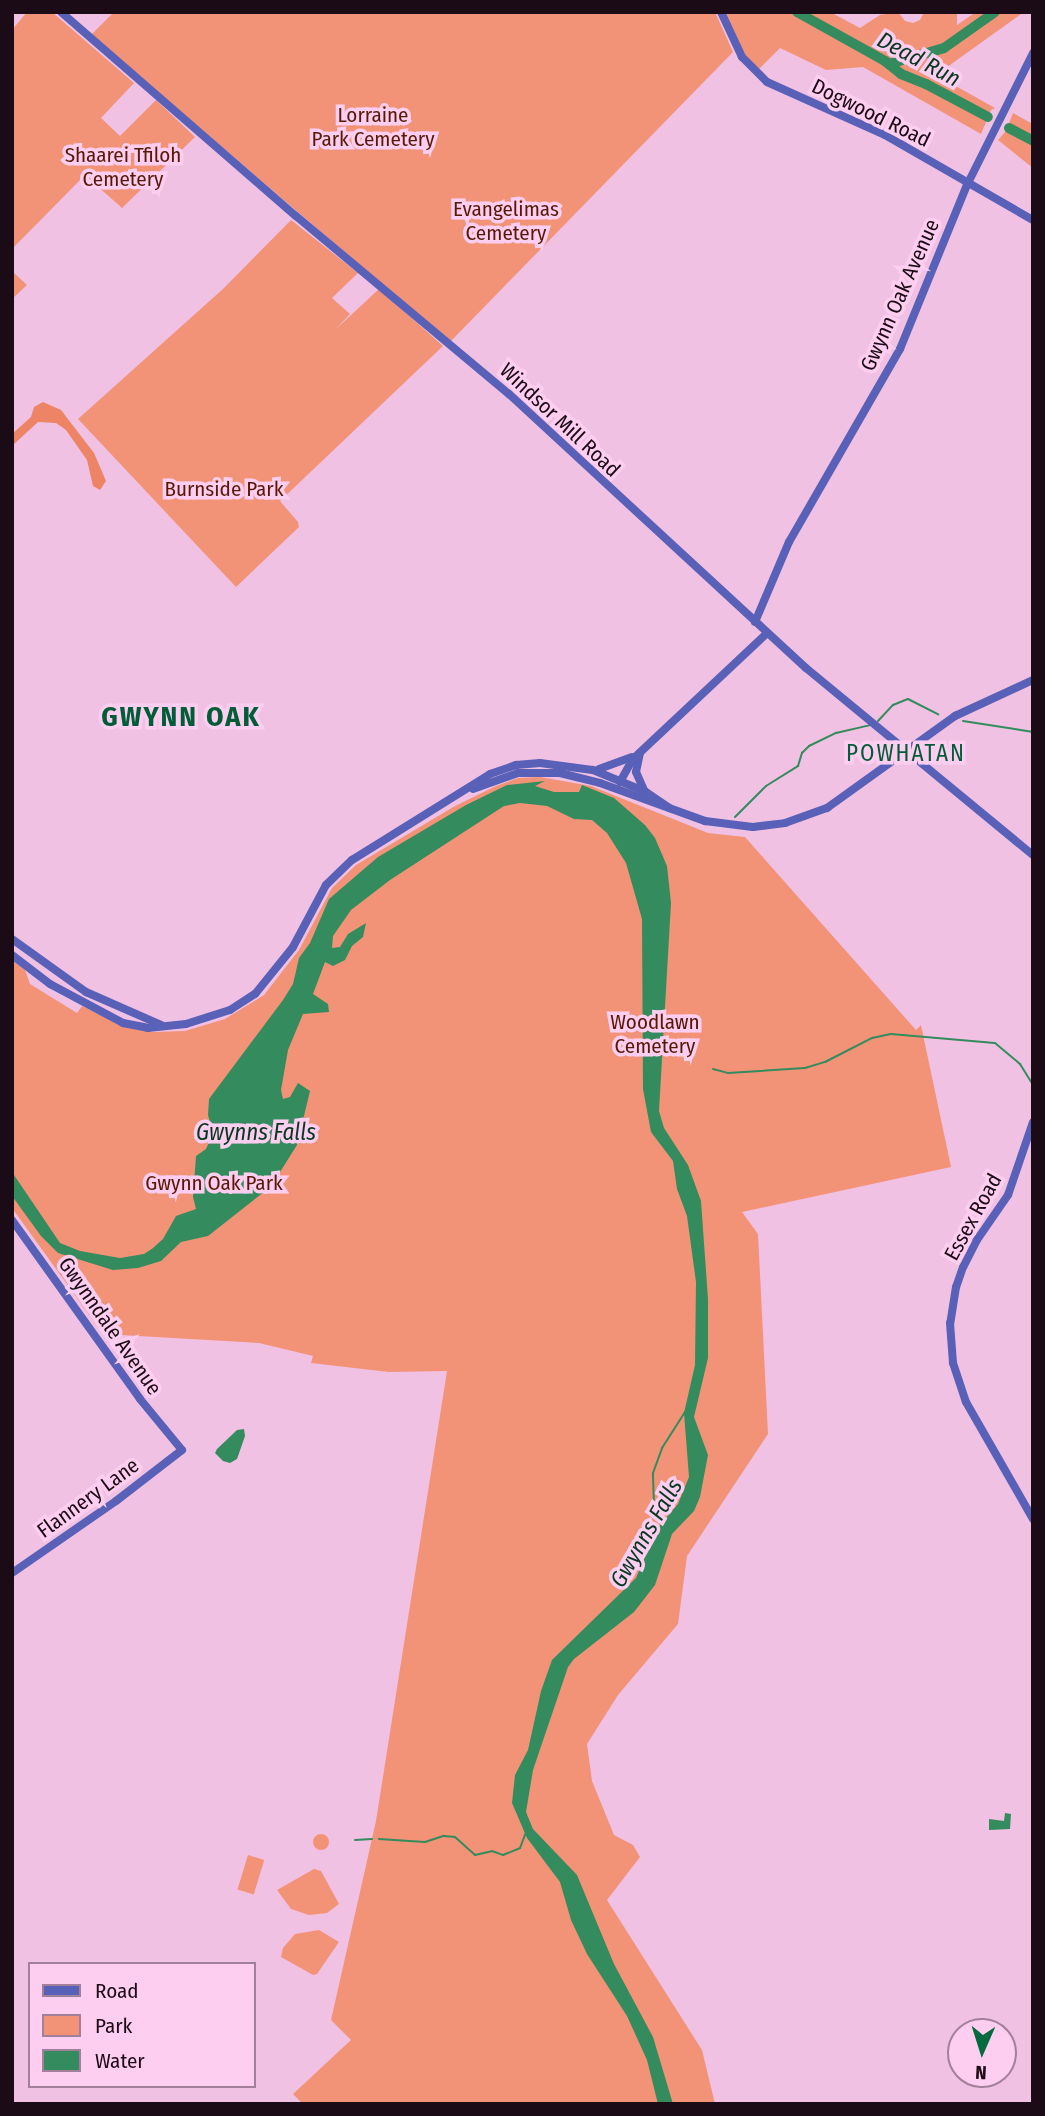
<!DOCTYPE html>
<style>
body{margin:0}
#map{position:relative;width:1045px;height:2116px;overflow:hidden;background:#f1c1e3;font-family:"Fira Sans Condensed",sans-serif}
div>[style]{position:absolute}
.green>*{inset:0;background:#f29377;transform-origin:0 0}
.round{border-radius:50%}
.forest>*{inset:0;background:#ed8465}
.water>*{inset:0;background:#348b5d}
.stream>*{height:2px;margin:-1px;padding:0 1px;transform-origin:1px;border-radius:1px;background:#348b5d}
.river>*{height:10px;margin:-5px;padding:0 5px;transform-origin:5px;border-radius:5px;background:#348b5d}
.secondary>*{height:8px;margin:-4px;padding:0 4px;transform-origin:4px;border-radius:4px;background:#5960b7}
span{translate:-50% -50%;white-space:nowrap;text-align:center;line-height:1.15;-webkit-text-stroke:7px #fecef0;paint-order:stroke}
.street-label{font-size:21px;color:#1b0b17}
.park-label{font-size:21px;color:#591803}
.water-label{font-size:23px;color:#073921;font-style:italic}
.neighbourhood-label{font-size:23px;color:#015d37;letter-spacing:2px}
.district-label{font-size:28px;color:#015d37;font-weight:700;letter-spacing:2px}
.frame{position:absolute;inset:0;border:14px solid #1b0b17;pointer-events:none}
.legend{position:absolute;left:28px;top:1962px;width:228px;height:126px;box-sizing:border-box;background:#fecef0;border:2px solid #a38099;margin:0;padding:9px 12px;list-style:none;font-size:21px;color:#1b0b17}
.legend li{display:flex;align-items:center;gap:14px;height:35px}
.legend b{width:35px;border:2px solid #a38099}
.north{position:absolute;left:947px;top:2018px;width:70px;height:70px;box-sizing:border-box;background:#fecef0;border:2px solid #a38099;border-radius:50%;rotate:183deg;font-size:19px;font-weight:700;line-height:28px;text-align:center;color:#1b0b17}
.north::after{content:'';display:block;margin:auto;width:24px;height:32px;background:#03693e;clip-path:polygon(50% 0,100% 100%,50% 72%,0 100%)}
</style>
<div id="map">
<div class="green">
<i style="clip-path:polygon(27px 12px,52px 12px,134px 83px,101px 118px,120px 136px,156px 100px,195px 137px,122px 208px,85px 175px,12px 249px,12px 30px)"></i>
<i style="clip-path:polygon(114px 12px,715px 12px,733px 52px,450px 342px,91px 35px)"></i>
<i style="clip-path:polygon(720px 12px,830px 12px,860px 28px,880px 15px,898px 12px,905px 21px,913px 23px,920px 20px,924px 12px,957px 12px,957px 25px,976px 12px,1024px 12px,936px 75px,995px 108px,991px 110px,981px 134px,863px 67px,826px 70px,780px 48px,756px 72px,738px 49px)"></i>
<i style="clip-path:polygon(1013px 113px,1033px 124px,1033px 168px,998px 140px,1006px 131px)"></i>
<i style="clip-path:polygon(291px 220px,358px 273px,332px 298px,350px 314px,335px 330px,379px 289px,443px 346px,280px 501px,298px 522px,299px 527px,236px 587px,78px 419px,224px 288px)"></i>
<i style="clip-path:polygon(12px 271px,27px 285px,12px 299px)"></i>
<i style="clip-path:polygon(540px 777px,591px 786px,708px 833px,745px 837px,916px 1030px,921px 1025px,951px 1167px,742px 1212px,758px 1234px,768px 1434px,687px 1556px,678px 1624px,618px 1695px,587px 1744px,592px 1781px,614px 1835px,633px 1845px,640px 1857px,607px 1900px,702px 2050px,715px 2104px,303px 2104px,293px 2094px,351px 2040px,331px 2020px,376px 1821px,447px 1371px,389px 1372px,311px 1363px,313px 1356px,259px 1343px,103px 1334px,12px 1208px,12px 960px,25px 970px,30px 984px,77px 1013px,82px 1006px,122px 1025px,152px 1032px,185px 1031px,225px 1019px,264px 995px,299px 950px,332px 888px,356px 865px,455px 806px,496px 786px,518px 778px)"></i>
<i class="round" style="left:313px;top:1834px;width:16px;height:16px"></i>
<i style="left:248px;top:1855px;width:17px;height:36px;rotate:17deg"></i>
<i style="clip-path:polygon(314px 1869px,321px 1871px,339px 1904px,327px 1913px,309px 1915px,291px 1909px,277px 1890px)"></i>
<i style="clip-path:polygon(319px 1930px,339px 1942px,317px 1974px,313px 1975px,281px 1957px,283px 1948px,295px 1934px)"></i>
</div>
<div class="forest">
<i style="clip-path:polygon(43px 402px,61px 410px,94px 453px,106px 481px,100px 490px,93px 486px,87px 460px,66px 430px,56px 423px,38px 422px,12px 446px,12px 434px,31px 417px,34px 407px)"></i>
</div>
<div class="water">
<i style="clip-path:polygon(545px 781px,535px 786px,554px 792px,579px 792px,582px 785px,614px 798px,645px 825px,655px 838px,667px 866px,671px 903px,659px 1111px,664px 1128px,688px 1165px,701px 1201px,708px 1299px,708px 1358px,694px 1417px,708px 1455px,700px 1497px,694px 1511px,672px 1534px,655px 1585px,634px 1612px,574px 1659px,568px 1667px,533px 1770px,526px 1812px,533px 1829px,577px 1875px,614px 1964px,653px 2037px,673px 2104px,658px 2104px,647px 2060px,627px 2016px,587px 1954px,571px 1920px,560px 1882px,527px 1838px,512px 1803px,515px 1775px,528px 1750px,541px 1691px,552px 1660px,636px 1578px,656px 1530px,678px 1504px,689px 1477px,684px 1413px,695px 1365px,696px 1282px,687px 1216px,677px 1189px,673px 1161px,651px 1132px,643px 1089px,642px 919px,626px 863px,607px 833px,592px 820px,574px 819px,547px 806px,520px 803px,504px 806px,390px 880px,351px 910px,333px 936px,332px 948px,340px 947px,348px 934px,366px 923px,363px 937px,352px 946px,345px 960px,333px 966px,325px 962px,313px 994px,328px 1004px,329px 1012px,303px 1014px,288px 1050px,281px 1090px,283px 1099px,290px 1097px,298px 1083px,310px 1091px,297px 1145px,275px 1180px,260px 1195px,208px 1236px,181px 1242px,161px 1261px,138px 1268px,113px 1270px,58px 1253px,41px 1236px,12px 1196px,12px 1172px,60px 1243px,80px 1251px,120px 1258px,144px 1254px,153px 1248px,163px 1239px,176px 1216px,196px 1209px,193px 1197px,196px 1156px,206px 1149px,213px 1134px,208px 1115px,209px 1099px,283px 1000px,293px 984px,299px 958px,310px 943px,329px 899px,378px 857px,466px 805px,507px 785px)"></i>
<i style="clip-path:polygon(244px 1429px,245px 1436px,237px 1459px,230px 1463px,223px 1461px,215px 1453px,217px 1449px,237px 1430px)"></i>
<i style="clip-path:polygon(1005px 1813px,1011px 1814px,1010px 1829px,989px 1830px,989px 1819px,1004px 1821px)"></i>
</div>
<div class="stream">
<i style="left:878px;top:721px;width:22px;rotate:-47deg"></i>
<i style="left:893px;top:705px;width:16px;rotate:-22deg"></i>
<i style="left:908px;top:699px;width:34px;rotate:27deg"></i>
<i style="left:963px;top:721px;width:71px;rotate:8.9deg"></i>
<i style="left:735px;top:817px;width:44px;rotate:-45deg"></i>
<i style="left:766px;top:786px;width:38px;rotate:-32deg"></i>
<i style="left:798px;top:766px;width:14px;rotate:-73deg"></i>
<i style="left:802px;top:753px;width:10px;rotate:-45deg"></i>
<i style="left:809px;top:746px;width:30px;rotate:-26deg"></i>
<i style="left:836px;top:733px;width:35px;rotate:-13deg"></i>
<i style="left:713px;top:1069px;width:16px;rotate:15deg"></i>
<i style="left:728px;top:1073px;width:77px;rotate:-3.7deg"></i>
<i style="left:805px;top:1068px;width:21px;rotate:-17deg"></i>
<i style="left:825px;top:1062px;width:53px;rotate:-27.1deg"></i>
<i style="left:872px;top:1038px;width:19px;rotate:-12deg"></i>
<i style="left:891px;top:1034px;width:104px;rotate:4.9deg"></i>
<i style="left:995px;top:1043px;width:33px;rotate:40deg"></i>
<i style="left:1020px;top:1064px;width:25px;rotate:58deg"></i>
<i style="left:662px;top:1526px;width:22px;rotate:-111deg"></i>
<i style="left:654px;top:1505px;width:32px;rotate:-92deg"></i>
<i style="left:653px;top:1473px;width:27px;rotate:-70deg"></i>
<i style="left:662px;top:1448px;width:43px;rotate:-57.4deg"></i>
<i style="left:379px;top:1839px;width:46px;rotate:3.7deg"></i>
<i style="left:425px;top:1842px;width:20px;rotate:-18deg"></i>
<i style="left:444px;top:1836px;width:11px;rotate:5deg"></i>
<i style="left:455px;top:1837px;width:27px;rotate:42deg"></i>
<i style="left:475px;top:1855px;width:17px;rotate:-13deg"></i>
<i style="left:492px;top:1851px;width:12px;rotate:20deg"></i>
<i style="left:503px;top:1855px;width:18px;rotate:-22deg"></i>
<i style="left:520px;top:1848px;width:17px;rotate:-69deg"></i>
<i style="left:355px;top:1840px;width:17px;rotate:-3deg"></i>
</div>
<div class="river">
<i style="left:797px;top:12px;width:101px;rotate:29.1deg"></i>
<i style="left:885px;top:61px;width:21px;rotate:39deg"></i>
<i style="left:901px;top:74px;width:27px;rotate:22deg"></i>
<i style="left:926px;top:84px;width:70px;rotate:28deg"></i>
<i style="left:889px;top:64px;width:57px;rotate:-16.2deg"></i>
<i style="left:944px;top:48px;width:62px;rotate:-35.2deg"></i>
<i style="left:1009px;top:128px;width:27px;rotate:28deg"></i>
</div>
<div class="secondary">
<i style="left:61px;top:12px;width:311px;rotate:41deg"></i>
<i style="left:296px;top:216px;width:278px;rotate:39.9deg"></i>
<i style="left:509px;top:394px;width:404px;rotate:42.7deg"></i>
<i style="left:806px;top:668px;width:294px;rotate:39.5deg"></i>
<i style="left:721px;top:12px;width:50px;rotate:65deg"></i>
<i style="left:742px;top:57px;width:35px;rotate:45deg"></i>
<i style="left:767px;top:82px;width:129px;rotate:24.2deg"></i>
<i style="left:885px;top:135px;width:171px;rotate:29.9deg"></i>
<i style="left:755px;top:622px;width:87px;rotate:-67deg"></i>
<i style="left:789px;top:542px;width:223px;rotate:-60.1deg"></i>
<i style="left:900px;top:349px;width:177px;rotate:-67.8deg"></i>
<i style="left:967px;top:185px;width:148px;rotate:-63.4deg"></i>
<i style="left:640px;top:753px;width:19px;rotate:102deg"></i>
<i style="left:636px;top:772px;width:20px;rotate:66deg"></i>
<i style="left:599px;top:769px;width:35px;rotate:-20deg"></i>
<i style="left:620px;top:782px;width:26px;rotate:-61deg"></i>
<i style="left:633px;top:759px;width:184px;rotate:-43.2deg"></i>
<i style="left:473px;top:789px;width:48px;rotate:-19.6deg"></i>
<i style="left:518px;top:773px;width:42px"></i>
<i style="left:560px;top:773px;width:41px;rotate:14deg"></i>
<i style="left:600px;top:783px;width:112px;rotate:19.9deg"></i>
<i style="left:705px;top:821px;width:48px;rotate:7.1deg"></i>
<i style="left:753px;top:827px;width:32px;rotate:-7deg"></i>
<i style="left:785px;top:823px;width:45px;rotate:-19.7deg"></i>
<i style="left:827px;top:808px;width:158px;rotate:-35.7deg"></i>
<i style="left:955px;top:716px;width:86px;rotate:-24.8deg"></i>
<i style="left:12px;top:939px;width:91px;rotate:35.6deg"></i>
<i style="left:86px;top:992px;width:82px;rotate:23.7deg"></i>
<i style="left:12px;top:955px;width:48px;rotate:37.3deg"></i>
<i style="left:50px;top:984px;width:83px;rotate:28.1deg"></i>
<i style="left:123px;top:1023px;width:25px;rotate:11deg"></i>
<i style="left:148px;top:1028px;width:38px;rotate:-6deg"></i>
<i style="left:186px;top:1024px;width:46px;rotate:-17.7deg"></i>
<i style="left:230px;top:1010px;width:30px;rotate:-33deg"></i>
<i style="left:255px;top:994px;width:60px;rotate:-51deg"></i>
<i style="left:293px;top:947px;width:70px;rotate:-62deg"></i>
<i style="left:326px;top:885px;width:36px;rotate:-44deg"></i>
<i style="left:352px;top:860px;width:163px;rotate:-31.9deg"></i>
<i style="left:490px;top:774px;width:28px;rotate:-19deg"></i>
<i style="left:516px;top:765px;width:24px;rotate:-5deg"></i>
<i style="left:540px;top:763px;width:53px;rotate:7.5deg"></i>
<i style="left:593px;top:770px;width:57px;rotate:22.5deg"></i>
<i style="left:646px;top:792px;width:29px;rotate:34deg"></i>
<i style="left:1033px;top:1122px;width:77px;rotate:108.9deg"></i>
<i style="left:1008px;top:1195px;width:55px;rotate:124.6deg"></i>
<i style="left:977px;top:1240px;width:30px;rotate:117deg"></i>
<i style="left:963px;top:1267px;width:21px;rotate:109deg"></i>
<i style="left:956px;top:1287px;width:36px;rotate:99deg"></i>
<i style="left:950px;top:1323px;width:40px;rotate:85.7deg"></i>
<i style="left:953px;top:1363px;width:41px;rotate:71.6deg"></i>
<i style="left:966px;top:1402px;width:135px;rotate:60.2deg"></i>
<i style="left:12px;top:1220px;width:220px;rotate:54.4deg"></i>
<i style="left:140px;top:1399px;width:66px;rotate:50.5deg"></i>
<i style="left:182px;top:1450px;width:83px;rotate:142.3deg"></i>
<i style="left:116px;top:1501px;width:126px;rotate:145.3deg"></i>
</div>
<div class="street-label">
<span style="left:871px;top:113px;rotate:26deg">Dogwood Road</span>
<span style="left:900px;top:295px;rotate:-66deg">Gwynn Oak Avenue</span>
<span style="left:560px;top:420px;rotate:43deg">Windsor Mill Road</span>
<span style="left:973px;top:1217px;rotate:-61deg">Essex Road</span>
<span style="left:110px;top:1326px;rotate:55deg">Gwynndale Avenue</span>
<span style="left:88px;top:1498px;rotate:-36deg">Flannery Lane</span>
</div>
<div class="park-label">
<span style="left:373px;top:127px">Lorraine<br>Park Cemetery</span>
<span style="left:123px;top:167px">Shaarei Tfiloh<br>Cemetery</span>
<span style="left:506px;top:221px">Evangelimas<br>Cemetery</span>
<span style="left:224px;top:489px">Burnside Park</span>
<span style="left:655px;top:1034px">Woodlawn<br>Cemetery</span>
<span style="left:214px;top:1183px">Gwynn Oak Park</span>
</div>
<div class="water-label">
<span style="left:919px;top:59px;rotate:28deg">Dead Run</span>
<span style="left:256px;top:1132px">Gwynns Falls</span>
<span style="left:646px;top:1533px;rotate:-60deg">Gwynns Falls</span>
</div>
<div class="neighbourhood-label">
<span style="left:906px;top:753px">POWHATAN</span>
</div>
<div class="district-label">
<span style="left:181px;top:717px">GWYNN OAK</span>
</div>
<div class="frame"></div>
<ul class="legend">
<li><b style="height:9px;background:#5960b7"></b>Road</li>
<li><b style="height:19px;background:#f29377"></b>Park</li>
<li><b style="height:19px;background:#348b5d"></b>Water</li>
</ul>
<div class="north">N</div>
</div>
